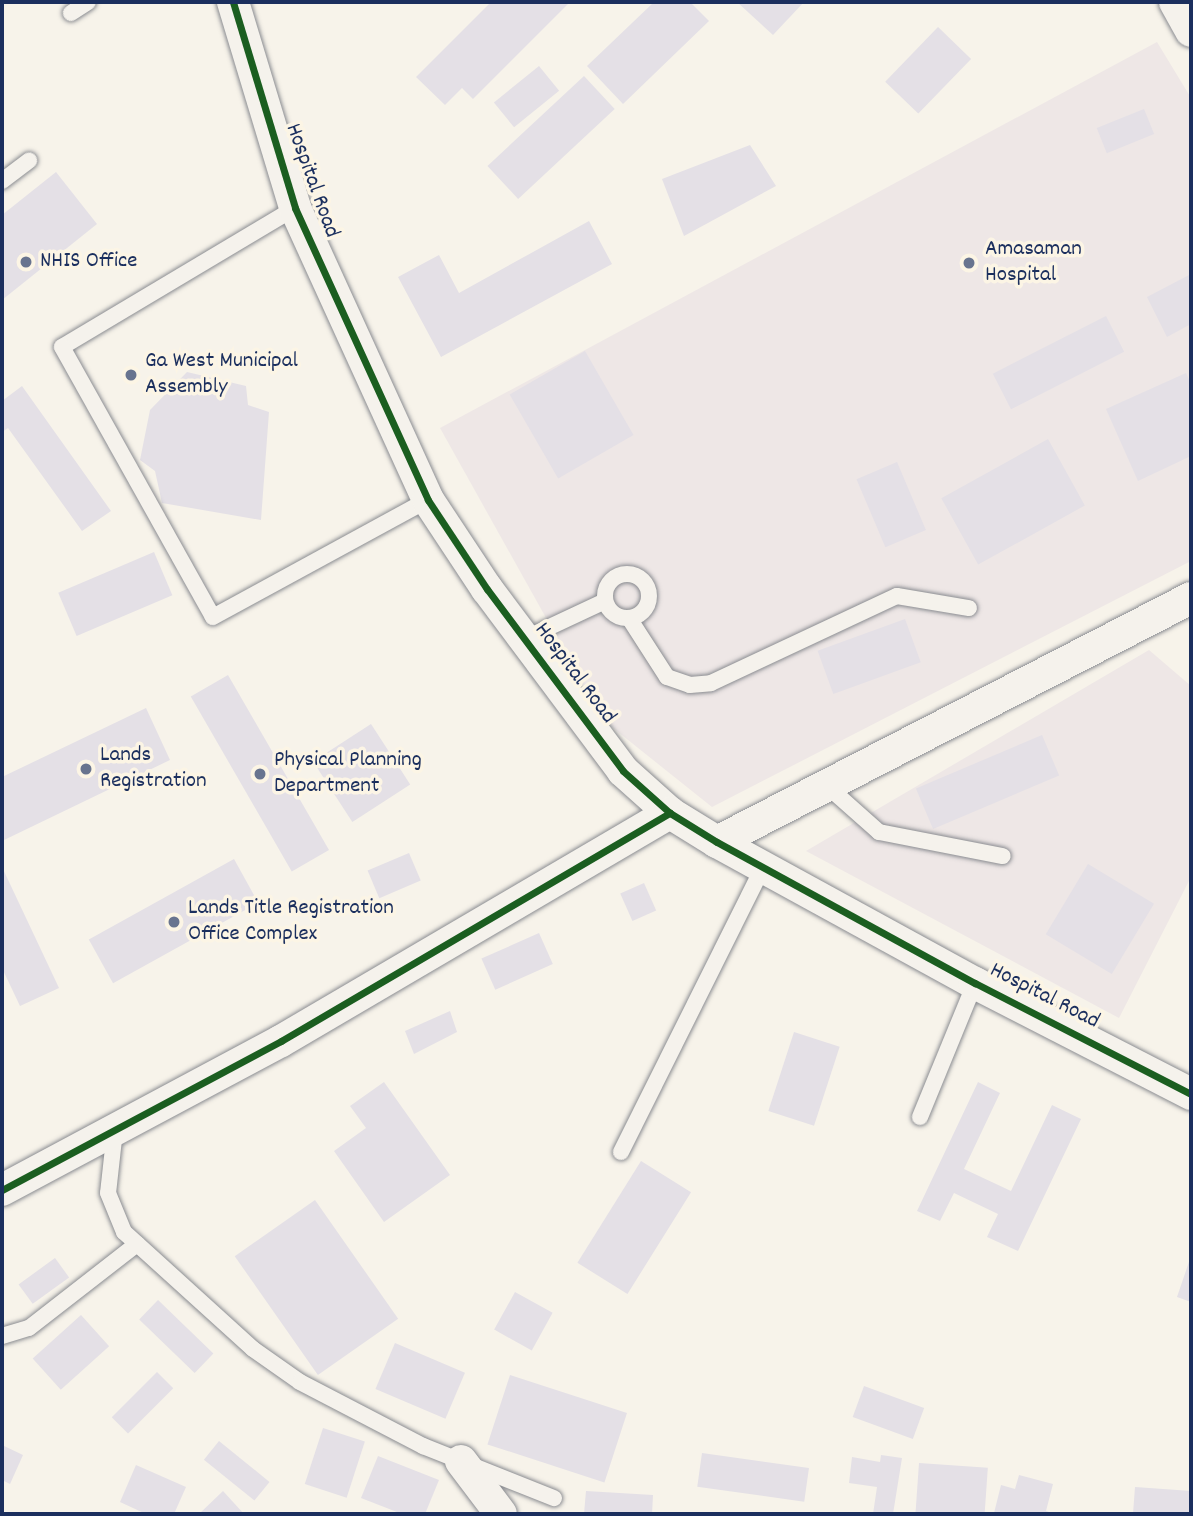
<!DOCTYPE html>
<style>
body{margin:0}
#map{position:relative;width:1193px;height:1516px;overflow:hidden;background:#f7f3ea;font-family:Dekko,sans-serif}
div>[style]{position:absolute}
.built>*{inset:0;background:#eee7e6}
.building>*{inset:0;background:#e4e0e6;transform-origin:0 0}
.roads{filter:drop-shadow(0 0 2px #8a8c91) drop-shadow(0 0 2px #8a8c91)}
.lane>*{height:16px;margin:-8px;padding:0 8px;transform-origin:8px;border-radius:8px;background:#f5f2ec}
.lane>.ring{margin:-8px;padding:0;box-sizing:content-box;background:none;border:16px solid #f5f2ec;border-radius:50%}
.street>*{height:32px;margin:-16px;padding:0 16px;transform-origin:16px;border-radius:16px;background:#f5f2ec}
.cycleway>*{height:7px;margin:-3.5px;padding:0 3.5px;transform-origin:3.5px;border-radius:3.5px;background:#1b5e20}
.dots>*{width:19px;height:19px;translate:-50% -50%;box-sizing:border-box;border:4px solid #fcf5e5;border-radius:50%}
span{translate:-50% -50%;white-space:nowrap;text-align:center;line-height:1.15;-webkit-text-stroke:7px #fcf5e5;paint-order:stroke}
.street-label{font-size:23px;color:#1b2f5e}
.poi-label{font-size:23px;color:#1b2f5e}
.left{translate:0 -50%;text-align:left}
.frame{position:absolute;inset:0;border:4px solid #1b2f5e;pointer-events:none}
</style>
<div id="map">
<div class="built">
<i style="clip-path:polygon(1157px 42px,1191px 98px,1191px 561px,712px 807px,603px 720px,440px 428px)"></i>
<i style="clip-path:polygon(1149px 650px,1191px 686px,1191px 877px,1119px 1018px,806px 851px)"></i>
</div>
<div class="building">
<i style="clip-path:polygon(491px 2px,570px 2px,473px 99px,462px 88px,445px 105px,416px 77px)"></i>
<i style="clip-path:polygon(654px 2px,690px 2px,709px 21px,623px 104px,587px 66px)"></i>
<i style="clip-path:polygon(737px 2px,804px 2px,773px 35px)"></i>
<i style="left:938px;top:27px;width:46px;height:76px;rotate:44deg"></i>
<i style="left:539px;top:66px;width:32px;height:58px;rotate:51deg"></i>
<i style="left:584px;top:76px;width:45px;height:132px;rotate:47deg"></i>
<i style="left:1144px;top:109px;width:27px;height:51px;rotate:68deg"></i>
<i style="clip-path:polygon(750px 145px,776px 186px,684px 236px,662px 179px)"></i>
<i style="clip-path:polygon(56px 172px,97px 224px,2px 300px,2px 215px)"></i>
<i style="clip-path:polygon(589px 221px,612px 264px,441px 357px,398px 277px,439px 255px,459px 293px)"></i>
<i style="clip-path:polygon(1191px 274px,1191px 324px,1167px 337px,1147px 297px)"></i>
<i style="left:1106px;top:316px;width:40px;height:127px;rotate:63deg"></i>
<i style="left:585px;top:351px;width:97px;height:87px;rotate:60deg"></i>
<i style="clip-path:polygon(187px 372px,246px 386px,248px 405px,269px 412px,261px 520px,162px 503px,155px 471px,140px 460px,150px 410px)"></i>
<i style="clip-path:polygon(1186px 373px,1191px 384px,1191px 456px,1138px 481px,1106px 409px)"></i>
<i style="clip-path:polygon(22px 386px,111px 511px,82px 531px,8px 428px,2px 432px,2px 401px)"></i>
<i style="left:1048px;top:439px;width:76px;height:122px;rotate:61deg"></i>
<i style="left:897px;top:462px;width:74px;height:44px;rotate:67deg"></i>
<i style="left:154px;top:552px;width:47px;height:104px;rotate:67deg"></i>
<i style="left:905px;top:619px;width:46px;height:93px;rotate:70deg"></i>
<i style="left:228px;top:675px;width:202px;height:43px;rotate:60deg"></i>
<i style="clip-path:polygon(146px 708px,170px 760px,2px 841px,2px 777px)"></i>
<i style="left:371px;top:724px;width:72px;height:69px;rotate:57deg"></i>
<i style="left:1042px;top:735px;width:44px;height:137px;rotate:67deg"></i>
<i style="left:409px;top:853px;width:30px;height:45px;rotate:67deg"></i>
<i style="left:234px;top:859px;width:50px;height:166px;rotate:61deg"></i>
<i style="left:1088px;top:864px;width:77px;height:82px;rotate:31deg"></i>
<i style="clip-path:polygon(2px 867px,59px 988px,20px 1006px,2px 968px)"></i>
<i style="left:644px;top:883px;width:30px;height:26px;rotate:66deg"></i>
<i style="left:539px;top:933px;width:34px;height:63px;rotate:66deg"></i>
<i style="clip-path:polygon(450px 1011px,457px 1032px,414px 1054px,405px 1031px)"></i>
<i style="left:794px;top:1032px;width:48px;height:83px;rotate:18deg"></i>
<i style="clip-path:polygon(384px 1082px,450px 1175px,384px 1222px,334px 1151px,366px 1128px,350px 1106px)"></i>
<i style="clip-path:polygon(978px 1082px,1000px 1093px,964px 1169px,1011px 1191px,1052px 1105px,1081px 1119px,1018px 1251px,987px 1237px,998px 1214px,954px 1193px,940px 1221px,917px 1211px)"></i>
<i style="left:641px;top:1161px;width:59px;height:120px;rotate:32deg"></i>
<i style="left:315px;top:1200px;width:145px;height:98px;rotate:55deg"></i>
<i style="clip-path:polygon(1191px 1256px,1191px 1302px,1177px 1297px)"></i>
<i style="left:55px;top:1258px;width:24px;height:45px;rotate:54deg"></i>
<i style="left:515px;top:1292px;width:43px;height:43px;rotate:29deg"></i>
<i style="left:158px;top:1300px;width:77px;height:27px;rotate:44deg"></i>
<i style="left:81px;top:1315px;width:42px;height:65px;rotate:48deg"></i>
<i style="left:395px;top:1343px;width:76px;height:50px;rotate:23deg"></i>
<i style="left:157px;top:1372px;width:23px;height:64px;rotate:45deg"></i>
<i style="left:510px;top:1375px;width:123px;height:73px;rotate:18deg"></i>
<i style="left:864px;top:1386px;width:64px;height:33px;rotate:20deg"></i>
<i style="left:323px;top:1428px;width:44px;height:59px;rotate:18deg"></i>
<i style="left:219px;top:1441px;width:65px;height:24px;rotate:39deg"></i>
<i style="clip-path:polygon(2px 1445px,23px 1455px,10px 1484px,2px 1480px)"></i>
<i style="left:702px;top:1453px;width:108px;height:34px;rotate:8deg"></i>
<i style="clip-path:polygon(881px 1455px,902px 1458px,893px 1514px,873px 1514px,877px 1487px,849px 1483px,852px 1457px,880px 1462px)"></i>
<i style="clip-path:polygon(378px 1456px,439px 1480px,425px 1514px,402px 1514px,361px 1498px)"></i>
<i style="left:919px;top:1463px;width:69px;height:51px;rotate:4deg"></i>
<i style="clip-path:polygon(136px 1465px,186px 1487px,174px 1514px,146px 1514px,120px 1502px)"></i>
<i style="clip-path:polygon(1019px 1475px,1053px 1484px,1046px 1511px,1055px 1514px,994px 1513px,1001px 1485px,1015px 1489px)"></i>
<i style="clip-path:polygon(1135px 1487px,1191px 1491px,1190px 1514px,1133px 1514px)"></i>
<i style="clip-path:polygon(223px 1491px,244px 1514px,199px 1514px)"></i>
<i style="clip-path:polygon(586px 1491px,653px 1495px,652px 1514px,584px 1514px)"></i>
</div>
<div class="roads">
<div class="lane">
<i style="left:71px;top:13px;width:20px;rotate:-33deg"></i>
<i style="left:2px;top:181px;width:34px;rotate:-37deg"></i>
<i style="left:295px;top:208px;width:271px;rotate:149.2deg"></i>
<i style="left:62px;top:347px;width:309px;rotate:60.8deg"></i>
<i style="left:213px;top:617px;width:245px;rotate:-28.6deg"></i>
<i class="ring" style="left:605px;top:574px;width:28px;height:28px"></i>
<i style="left:629px;top:618px;width:70px;rotate:57.2deg"></i>
<i style="left:667px;top:677px;width:24px;rotate:19deg"></i>
<i style="left:690px;top:685px;width:21px;rotate:-5deg"></i>
<i style="left:711px;top:683px;width:205px;rotate:-25.1deg"></i>
<i style="left:897px;top:596px;width:73px;rotate:9.5deg"></i>
<i style="left:524px;top:639px;width:89px;rotate:-25.1deg"></i>
<i style="left:826px;top:785px;width:71px;rotate:41.6deg"></i>
<i style="left:879px;top:832px;width:126px;rotate:11deg"></i>
<i style="left:920px;top:1117px;width:145px;rotate:-67.7deg"></i>
<i style="left:115px;top:1130px;width:63px;rotate:96.3deg"></i>
<i style="left:108px;top:1193px;width:42px;rotate:67.7deg"></i>
<i style="left:124px;top:1232px;width:174px;rotate:42.2deg"></i>
<i style="left:253px;top:1349px;width:57px;rotate:35.1deg"></i>
<i style="left:300px;top:1382px;width:139px;rotate:27.5deg"></i>
<i style="left:423px;top:1446px;width:141px;rotate:21.7deg"></i>
<i style="left:621px;top:1152px;width:318px;rotate:-63.5deg"></i>
<i style="left:2px;top:1336px;width:28px;rotate:-17deg"></i>
<i style="left:29px;top:1328px;width:137px;rotate:-37.9deg"></i>
</div>
<div class="street">
<i style="left:233px;top:2px;width:215px;rotate:73.2deg"></i>
<i style="left:295px;top:208px;width:321px;rotate:65.5deg"></i>
<i style="left:428px;top:500px;width:107px;rotate:56.5deg"></i>
<i style="left:487px;top:589px;width:227px;rotate:53.2deg"></i>
<i style="left:623px;top:771px;width:63px;rotate:41.8deg"></i>
<i style="left:670px;top:813px;width:55px;rotate:31.7deg"></i>
<i style="left:717px;top:842px;width:294px;rotate:28.7deg"></i>
<i style="left:975px;top:983px;width:243px;rotate:27.2deg"></i>
<i style="left:1175px;top:2px;width:33px;rotate:61deg"></i>
<i style="left:717px;top:842px;width:533px;rotate:-27.24deg"></i>
<i style="left:2px;top:1190px;width:316px;rotate:-28.1deg"></i>
<i style="left:281px;top:1041px;width:451px;rotate:-30.4deg"></i>
<i style="left:461px;top:1461px;width:66px;rotate:53deg"></i>
</div>
</div>
<div class="cycleway">
<i style="left:233px;top:2px;width:215px;rotate:73.2deg"></i>
<i style="left:295px;top:208px;width:321px;rotate:65.5deg"></i>
<i style="left:428px;top:500px;width:107px;rotate:56.5deg"></i>
<i style="left:487px;top:589px;width:227px;rotate:53.2deg"></i>
<i style="left:623px;top:771px;width:63px;rotate:41.8deg"></i>
<i style="left:670px;top:813px;width:55px;rotate:31.7deg"></i>
<i style="left:717px;top:842px;width:294px;rotate:28.7deg"></i>
<i style="left:975px;top:983px;width:243px;rotate:27.2deg"></i>
<i style="left:2px;top:1190px;width:316px;rotate:-28.1deg"></i>
<i style="left:281px;top:1041px;width:451px;rotate:-30.4deg"></i>
</div>
<div class="dots">
<i style="left:26px;top:262px;background:#68748f"></i>
<i style="left:969px;top:263px;background:#68748f"></i>
<i style="left:131px;top:375px;background:#68748f"></i>
<i style="left:86px;top:769px;background:#68748f"></i>
<i style="left:260px;top:774px;background:#68748f"></i>
<i style="left:174px;top:922px;background:#68748f"></i>
</div>
<div class="street-label">
<span style="left:311px;top:181px;rotate:70deg">Hospital Road</span>
<span style="left:574px;top:674px;rotate:53deg">Hospital Road</span>
<span style="left:1044px;top:997px;rotate:27deg">Hospital Road</span>
</div>
<div class="poi-label">
<span class="left" style="left:985px;top:263px">Amasaman<br>Hospital</span>
<span class="left" style="left:40px;top:262px">NHIS Office</span>
<span class="left" style="left:145px;top:375px">Ga West Municipal<br>Assembly</span>
<span class="left" style="left:100px;top:769px">Lands<br>Registration</span>
<span class="left" style="left:274px;top:774px">Physical Planning<br>Department</span>
<span class="left" style="left:188px;top:922px">Lands Title Registration<br>Office Complex</span>
</div>
<div class="frame"></div>
</div>
